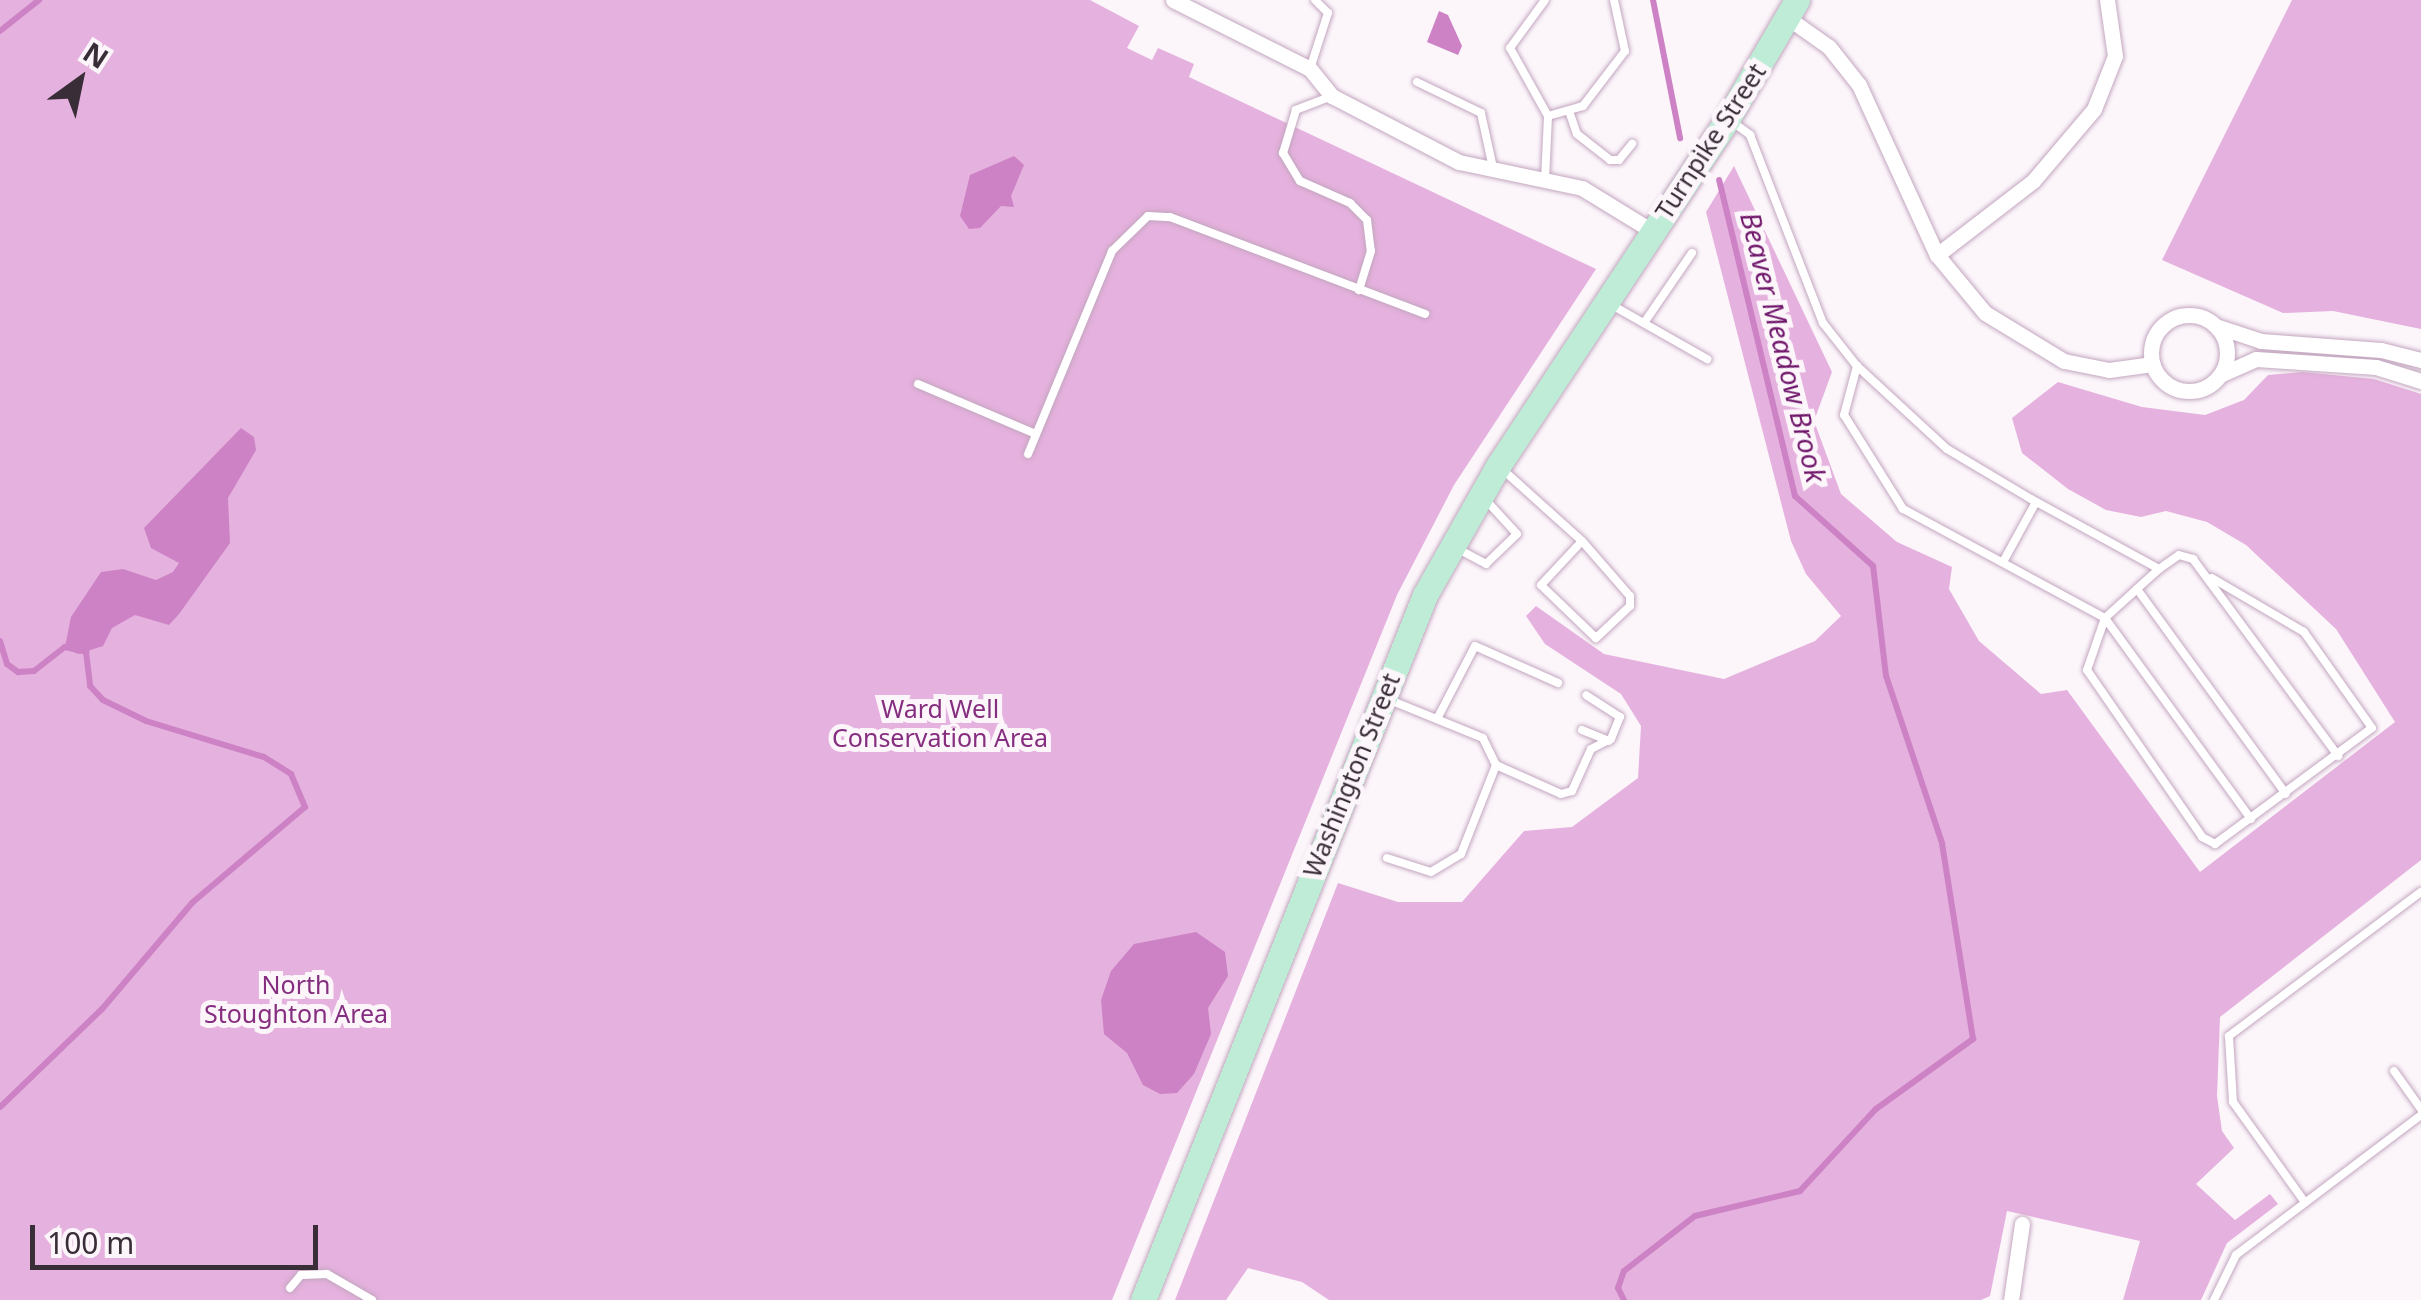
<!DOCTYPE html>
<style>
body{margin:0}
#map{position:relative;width:2421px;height:1300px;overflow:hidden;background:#fcf6fb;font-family:"Noto Sans",sans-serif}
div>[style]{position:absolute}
.green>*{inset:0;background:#e5b1de}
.water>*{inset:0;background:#cc82c4}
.stream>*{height:6px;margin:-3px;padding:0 3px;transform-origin:3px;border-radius:3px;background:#cc82c4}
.roads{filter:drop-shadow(0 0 2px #c3a6bf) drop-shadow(0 0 2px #c3a6bf)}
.service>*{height:8px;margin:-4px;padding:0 4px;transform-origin:4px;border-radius:4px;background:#fff}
.minor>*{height:15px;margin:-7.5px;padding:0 7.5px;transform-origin:7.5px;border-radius:7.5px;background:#fff}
.minor>.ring{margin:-7.5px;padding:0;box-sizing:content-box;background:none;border:15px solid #fff;border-radius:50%}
.primary>*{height:25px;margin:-12.5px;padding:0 12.5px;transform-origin:12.5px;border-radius:12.5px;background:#bfecd6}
span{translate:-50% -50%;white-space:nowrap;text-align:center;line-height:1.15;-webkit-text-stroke:10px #fcf6fb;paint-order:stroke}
.street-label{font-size:25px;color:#392d37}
.park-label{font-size:25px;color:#852d7f}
.water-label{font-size:28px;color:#70176b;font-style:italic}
.north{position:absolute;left:30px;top:30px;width:100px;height:100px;-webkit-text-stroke:8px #fcf6fb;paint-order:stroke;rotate:33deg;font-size:28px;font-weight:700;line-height:40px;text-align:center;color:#392d37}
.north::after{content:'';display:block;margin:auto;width:35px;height:45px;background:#392d37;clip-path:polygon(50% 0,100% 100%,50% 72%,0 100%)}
.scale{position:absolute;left:30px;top:1225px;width:288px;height:45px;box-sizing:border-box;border:5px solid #392d37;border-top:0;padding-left:12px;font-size:30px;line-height:35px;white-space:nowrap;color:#392d37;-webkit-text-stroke:8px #fcf6fb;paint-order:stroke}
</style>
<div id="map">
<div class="green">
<i style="clip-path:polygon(0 0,1090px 0,1139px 26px,1127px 48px,1152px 60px,1158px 48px,1194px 64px,1189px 77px,1596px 269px,1454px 485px,1397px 595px,1112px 1300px,0 1300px)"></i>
<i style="clip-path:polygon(2292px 0,2421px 0,2421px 329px,2333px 311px,2283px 313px,2162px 260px)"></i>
<i style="clip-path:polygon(1734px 166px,1832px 372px,1814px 421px,1841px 494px,1897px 542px,1952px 567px,1949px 589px,1979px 641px,2041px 694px,2067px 690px,2200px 872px,2395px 722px,2336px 629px,2246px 545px,2207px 522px,2166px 511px,2141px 517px,2106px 510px,2068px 489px,2022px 453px,2012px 418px,2058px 382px,2142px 407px,2205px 415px,2244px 400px,2268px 375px,2303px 372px,2374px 379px,2421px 394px,2421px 860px,2220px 1017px,2217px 1096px,2222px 1131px,2234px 1148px,2196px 1184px,2235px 1220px,2270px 1194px,2278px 1204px,2227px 1243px,2201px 1300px,2123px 1300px,2140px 1241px,2007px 1211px,1990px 1296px,1981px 1300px,1329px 1300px,1302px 1282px,1248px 1268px,1226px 1300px,1175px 1300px,1338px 883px,1398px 902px,1462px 902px,1524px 831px,1572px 827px,1638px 778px,1641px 726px,1621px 694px,1545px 644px,1526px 616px,1536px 606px,1604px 654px,1724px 679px,1815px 641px,1841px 616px,1806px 574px,1791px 541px,1706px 212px)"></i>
</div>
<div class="water">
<i style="clip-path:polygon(1439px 11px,1448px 15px,1462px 46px,1458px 55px,1427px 42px)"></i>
<i style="clip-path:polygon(1014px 156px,1024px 165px,1011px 196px,1014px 207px,1001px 206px,980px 228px,969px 229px,960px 216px,970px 175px)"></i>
<i style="clip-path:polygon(241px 428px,254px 437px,256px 450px,228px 498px,230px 543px,179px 614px,169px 625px,135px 615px,112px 628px,103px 646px,78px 654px,65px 647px,71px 617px,101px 572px,123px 569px,156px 580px,173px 572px,179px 563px,151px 548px,144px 528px)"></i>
<i style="clip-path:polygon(1196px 932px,1225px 952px,1228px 976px,1208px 1008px,1211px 1034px,1194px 1074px,1177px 1093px,1160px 1094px,1143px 1085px,1127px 1053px,1104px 1034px,1101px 1000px,1111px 971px,1134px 944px)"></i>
</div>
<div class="stream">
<i style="left:1653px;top:0;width:141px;rotate:78.9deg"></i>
<i style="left:0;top:31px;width:50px;rotate:-38.5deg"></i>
<i style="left:0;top:641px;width:24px;rotate:73deg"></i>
<i style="left:7px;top:664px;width:14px;rotate:36deg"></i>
<i style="left:18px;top:672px;width:16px;rotate:-4deg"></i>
<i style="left:34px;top:671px;width:39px;rotate:-38deg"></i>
<i style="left:65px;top:647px;width:22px;rotate:13deg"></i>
<i style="left:86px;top:652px;width:34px;rotate:83deg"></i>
<i style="left:90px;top:686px;width:19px;rotate:47deg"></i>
<i style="left:103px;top:700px;width:48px;rotate:26deg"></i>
<i style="left:146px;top:721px;width:123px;rotate:17deg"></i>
<i style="left:264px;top:757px;width:32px;rotate:32deg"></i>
<i style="left:291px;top:774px;width:36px;rotate:67deg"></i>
<i style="left:305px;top:807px;width:148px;rotate:139.7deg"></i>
<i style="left:192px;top:903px;width:139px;rotate:130.3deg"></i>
<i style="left:102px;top:1009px;width:141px;rotate:136.1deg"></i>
<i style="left:1624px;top:1300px;width:13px;rotate:-117deg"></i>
<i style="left:1618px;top:1288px;width:18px;rotate:-71deg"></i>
<i style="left:1624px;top:1271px;width:90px;rotate:-37.8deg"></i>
<i style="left:1695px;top:1216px;width:108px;rotate:-13.4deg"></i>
<i style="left:1800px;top:1191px;width:112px;rotate:-47.2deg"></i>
<i style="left:1876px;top:1109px;width:120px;rotate:-35.8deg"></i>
<i style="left:1973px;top:1039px;width:198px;rotate:-99deg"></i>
<i style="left:1942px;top:843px;width:176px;rotate:-108.5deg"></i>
<i style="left:1886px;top:676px;width:111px;rotate:-96.7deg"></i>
<i style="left:1873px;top:566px;width:105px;rotate:-138.1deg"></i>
<i style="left:1795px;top:496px;width:325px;rotate:-103.5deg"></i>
</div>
<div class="roads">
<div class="service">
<i style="left:1310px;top:69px;width:59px;rotate:-72.2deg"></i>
<i style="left:1328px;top:13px;width:18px;rotate:-135deg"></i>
<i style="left:1417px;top:82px;width:71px;rotate:25.8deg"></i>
<i style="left:1481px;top:113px;width:56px;rotate:77.7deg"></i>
<i style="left:1332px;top:96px;width:39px;rotate:159deg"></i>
<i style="left:1296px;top:110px;width:45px;rotate:106.8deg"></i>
<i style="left:1283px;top:153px;width:33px;rotate:59deg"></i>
<i style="left:1300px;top:181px;width:55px;rotate:23.7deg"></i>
<i style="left:1350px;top:203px;width:24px;rotate:45deg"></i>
<i style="left:1367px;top:220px;width:31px;rotate:83deg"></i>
<i style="left:1371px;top:251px;width:41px;rotate:107.1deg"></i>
<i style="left:1569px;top:111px;width:24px;rotate:71deg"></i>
<i style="left:1577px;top:134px;width:42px;rotate:38.2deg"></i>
<i style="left:1610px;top:160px;width:9px"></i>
<i style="left:1619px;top:160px;width:21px;rotate:-51deg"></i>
<i style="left:1548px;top:116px;width:36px;rotate:-16deg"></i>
<i style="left:1583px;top:106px;width:69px;rotate:-52.6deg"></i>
<i style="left:1625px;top:51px;width:52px;rotate:-102.2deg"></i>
<i style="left:1731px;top:121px;width:24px;rotate:36deg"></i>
<i style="left:1750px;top:135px;width:202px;rotate:68.8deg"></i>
<i style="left:1823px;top:323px;width:55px;rotate:51.7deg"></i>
<i style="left:1545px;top:180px;width:64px;rotate:-87.3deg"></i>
<i style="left:1548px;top:116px;width:78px;rotate:-119.2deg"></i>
<i style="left:1510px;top:48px;width:59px;rotate:-53.9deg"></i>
<i style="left:1610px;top:304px;width:112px;rotate:29.6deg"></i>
<i style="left:1644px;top:323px;width:85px;rotate:-55.6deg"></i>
<i style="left:918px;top:384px;width:128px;rotate:23deg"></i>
<i style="left:1028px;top:454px;width:220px;rotate:-67.5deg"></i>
<i style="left:1112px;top:251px;width:50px;rotate:-44.2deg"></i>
<i style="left:1148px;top:216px;width:22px;rotate:3deg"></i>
<i style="left:1170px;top:217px;width:273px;rotate:20.8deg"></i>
<i style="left:1502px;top:469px;width:108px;rotate:42deg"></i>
<i style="left:1582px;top:541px;width:73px;rotate:48.9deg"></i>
<i style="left:1630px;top:596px;width:10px;rotate:90deg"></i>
<i style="left:1630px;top:606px;width:47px;rotate:136.7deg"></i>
<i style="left:1596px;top:638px;width:76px;rotate:-136.1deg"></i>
<i style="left:1541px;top:585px;width:60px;rotate:-47deg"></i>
<i style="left:1458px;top:549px;width:32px;rotate:28deg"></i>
<i style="left:1486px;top:564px;width:43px;rotate:-44.1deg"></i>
<i style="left:1517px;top:534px;width:49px;rotate:-132.5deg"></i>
<i style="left:2003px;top:562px;width:68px;rotate:-61.2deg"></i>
<i style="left:2159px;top:569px;width:30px;rotate:138deg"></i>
<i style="left:2137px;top:589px;width:253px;rotate:54deg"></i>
<i style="left:2137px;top:589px;width:43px;rotate:137.8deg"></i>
<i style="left:2105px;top:618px;width:55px;rotate:109.1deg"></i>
<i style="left:2087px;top:670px;width:203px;rotate:55.4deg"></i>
<i style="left:2202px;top:837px;width:15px;rotate:28deg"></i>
<i style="left:2215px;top:844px;width:195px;rotate:-36.5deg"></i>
<i style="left:2372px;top:728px;width:118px;rotate:-125.3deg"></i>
<i style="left:2304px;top:632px;width:107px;rotate:-149.6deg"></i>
<i style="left:1437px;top:719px;width:82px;rotate:-62.5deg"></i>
<i style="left:1475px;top:646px;width:91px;rotate:24deg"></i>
<i style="left:1582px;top:730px;width:29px;rotate:22deg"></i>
<i style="left:1496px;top:765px;width:71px;rotate:24deg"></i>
<i style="left:1561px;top:794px;width:11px;rotate:-15deg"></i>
<i style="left:1572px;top:791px;width:46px;rotate:-65.7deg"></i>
<i style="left:1591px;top:749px;width:22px;rotate:-27deg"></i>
<i style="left:1611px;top:739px;width:24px;rotate:-68deg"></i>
<i style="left:1620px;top:717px;width:40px;rotate:-147.1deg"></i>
<i style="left:2251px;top:819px;width:248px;rotate:-126deg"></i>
<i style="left:2105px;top:618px;width:230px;rotate:-151.6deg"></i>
<i style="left:1903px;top:509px;width:111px;rotate:-122.1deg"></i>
<i style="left:1844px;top:415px;width:51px;rotate:-75.1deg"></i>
<i style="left:1857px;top:366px;width:122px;rotate:42.7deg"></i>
<i style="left:1947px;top:449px;width:98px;rotate:30.8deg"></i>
<i style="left:2031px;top:499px;width:146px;rotate:28.7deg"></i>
<i style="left:2159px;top:569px;width:24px;rotate:-35deg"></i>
<i style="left:2179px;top:555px;width:15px;rotate:16deg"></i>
<i style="left:2193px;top:559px;width:245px;rotate:53.6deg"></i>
<i style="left:1387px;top:858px;width:46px;rotate:17.7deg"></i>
<i style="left:1431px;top:872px;width:35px;rotate:-31deg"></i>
<i style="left:1461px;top:854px;width:96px;rotate:-68.5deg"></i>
<i style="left:1496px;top:765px;width:30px;rotate:-116deg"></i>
<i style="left:1483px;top:738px;width:100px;rotate:-157.8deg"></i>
<i style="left:2394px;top:1071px;width:47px;rotate:54.6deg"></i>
<i style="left:2304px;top:1201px;width:122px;rotate:-125.6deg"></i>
<i style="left:2233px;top:1102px;width:66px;rotate:-93.5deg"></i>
<i style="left:2229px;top:1036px;width:240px;rotate:-36.9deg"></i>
<i style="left:290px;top:1288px;width:17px;rotate:-50deg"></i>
<i style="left:301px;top:1275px;width:26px;rotate:-2deg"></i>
<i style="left:327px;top:1274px;width:52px;rotate:30deg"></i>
<i style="left:2214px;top:1300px;width:50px;rotate:-63.9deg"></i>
<i style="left:2236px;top:1255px;width:232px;rotate:-37.1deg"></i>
</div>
<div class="minor">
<i style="left:1173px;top:0;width:153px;rotate:26.7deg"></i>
<i style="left:1310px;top:69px;width:35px;rotate:51deg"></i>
<i style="left:1332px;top:96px;width:143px;rotate:27.5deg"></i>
<i style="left:1459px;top:162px;width:126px;rotate:11.9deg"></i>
<i style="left:1582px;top:188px;width:82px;rotate:31.6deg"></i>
<i style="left:1788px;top:18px;width:50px;rotate:35.3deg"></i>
<i style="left:1829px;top:47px;width:48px;rotate:51.7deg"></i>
<i style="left:1859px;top:85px;width:187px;rotate:65.4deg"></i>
<i style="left:1937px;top:255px;width:75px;rotate:50.4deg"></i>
<i style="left:1985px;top:313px;width:92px;rotate:31.3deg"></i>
<i style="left:2064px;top:361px;width:46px;rotate:11.3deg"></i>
<i style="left:2109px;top:370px;width:44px;rotate:-7.8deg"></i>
<i style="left:1937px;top:255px;width:121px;rotate:-37.6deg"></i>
<i style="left:2033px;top:181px;width:94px;rotate:-49.7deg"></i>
<i style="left:2094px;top:109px;width:57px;rotate:-68.4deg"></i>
<i style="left:2115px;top:56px;width:57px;rotate:-98.1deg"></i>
<i class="ring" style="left:2151px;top:315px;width:61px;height:61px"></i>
<i style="left:2219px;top:327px;width:44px;rotate:18.4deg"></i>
<i style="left:2261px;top:341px;width:120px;rotate:4.3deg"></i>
<i style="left:2381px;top:350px;width:41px;rotate:14deg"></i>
<i style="left:2220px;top:375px;width:39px;rotate:-24deg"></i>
<i style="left:2256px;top:359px;width:120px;rotate:3.8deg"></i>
<i style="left:2376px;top:367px;width:47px;rotate:17.3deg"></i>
<i style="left:2011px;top:1300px;width:77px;rotate:-81.8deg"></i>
</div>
<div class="primary">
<i style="left:1143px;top:1300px;width:759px;rotate:-68.2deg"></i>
<i style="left:1425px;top:595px;width:148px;rotate:-60.5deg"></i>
<i style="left:1498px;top:466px;width:417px;rotate:-56.5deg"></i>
<i style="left:1728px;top:118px;width:137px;rotate:-59.7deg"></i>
</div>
</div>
<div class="street-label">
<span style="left:1710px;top:141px;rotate:-57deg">Turnpike Street</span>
<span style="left:1351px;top:775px;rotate:-68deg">Washington Street</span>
</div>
<div class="park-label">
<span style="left:940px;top:723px">Ward Well<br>Conservation Area</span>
<span style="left:296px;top:999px">North<br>Stoughton Area</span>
</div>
<div class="water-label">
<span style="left:1784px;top:347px;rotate:76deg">Beaver Meadow Brook</span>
</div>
<div class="north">N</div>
<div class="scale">100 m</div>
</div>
